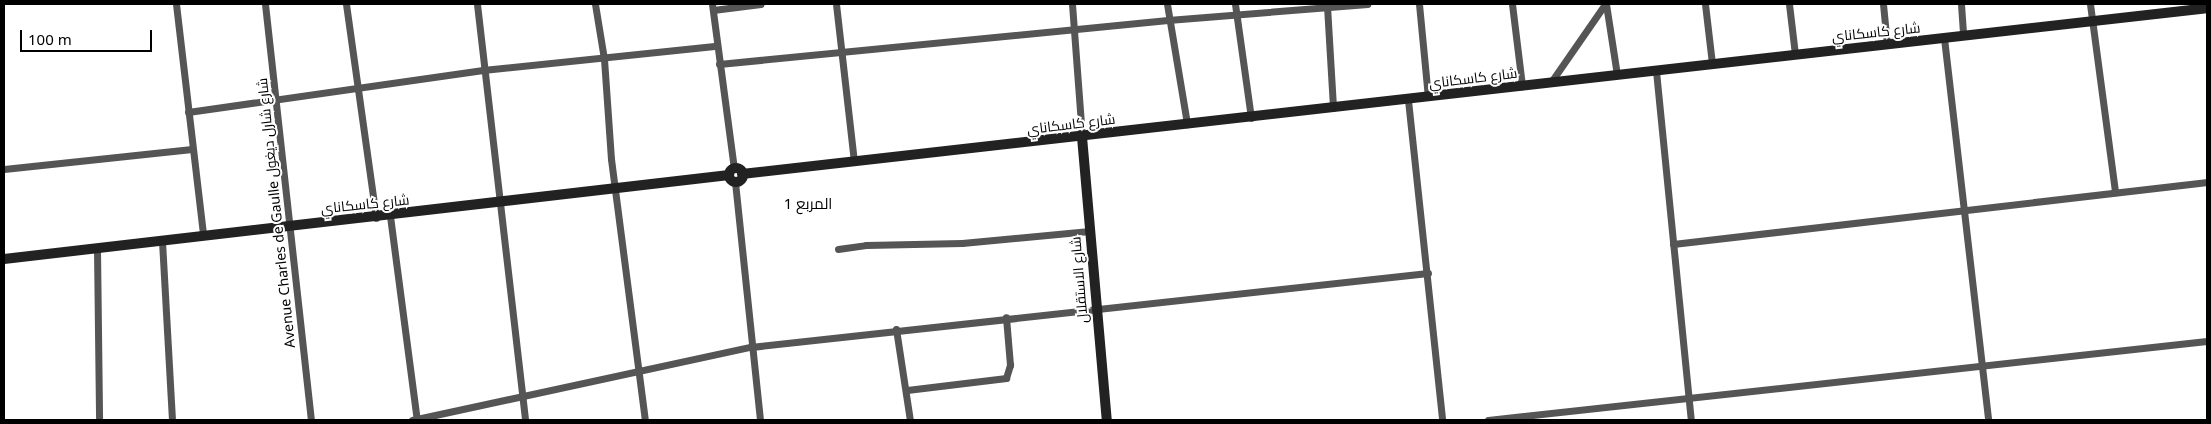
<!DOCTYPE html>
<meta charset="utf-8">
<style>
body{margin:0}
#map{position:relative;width:2211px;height:424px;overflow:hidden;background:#fff;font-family:"Noto Sans",Cairo,sans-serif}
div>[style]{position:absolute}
.street>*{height:7px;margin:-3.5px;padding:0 3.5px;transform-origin:3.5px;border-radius:3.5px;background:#555}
.secondary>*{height:10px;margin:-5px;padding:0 5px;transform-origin:5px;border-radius:5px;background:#222}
.secondary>.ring{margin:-5px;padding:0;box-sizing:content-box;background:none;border:10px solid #222;border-radius:50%}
span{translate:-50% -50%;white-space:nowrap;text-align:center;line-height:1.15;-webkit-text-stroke:4px #fff;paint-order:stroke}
.street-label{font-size:14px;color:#000}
.neighbourhood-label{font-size:15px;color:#000}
.frame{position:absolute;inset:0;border:5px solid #000;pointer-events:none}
.scale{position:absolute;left:20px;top:30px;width:132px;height:22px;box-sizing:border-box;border:2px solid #000;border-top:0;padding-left:6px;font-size:15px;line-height:18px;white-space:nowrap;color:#000;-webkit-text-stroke:4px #fff;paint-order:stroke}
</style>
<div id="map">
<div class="street">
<i style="left:176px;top:4px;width:233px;rotate:83.3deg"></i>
<i style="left:265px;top:4px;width:419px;rotate:83.7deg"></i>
<i style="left:346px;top:4px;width:216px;rotate:82deg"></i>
<i style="left:477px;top:4px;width:419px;rotate:83.4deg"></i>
<i style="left:595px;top:4px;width:56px;rotate:80.7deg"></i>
<i style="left:604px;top:59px;width:100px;rotate:86deg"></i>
<i style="left:611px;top:159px;width:263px;rotate:82.6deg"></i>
<i style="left:712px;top:4px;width:165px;rotate:82.4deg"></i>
<i style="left:836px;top:4px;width:159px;rotate:83.5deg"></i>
<i style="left:1072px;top:4px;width:133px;rotate:85.7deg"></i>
<i style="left:1167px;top:4px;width:122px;rotate:80.5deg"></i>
<i style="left:1235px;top:4px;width:115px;rotate:82deg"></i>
<i style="left:1419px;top:4px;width:93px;rotate:84.5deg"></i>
<i style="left:1512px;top:4px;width:83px;rotate:83deg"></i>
<i style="left:1606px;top:4px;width:72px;rotate:81.2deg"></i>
<i style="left:1705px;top:4px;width:60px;rotate:83.3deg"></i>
<i style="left:1789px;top:4px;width:50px;rotate:83.2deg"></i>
<i style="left:1883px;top:4px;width:41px;rotate:84.4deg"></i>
<i style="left:1961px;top:4px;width:32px;rotate:86deg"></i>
<i style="left:2090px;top:4px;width:190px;rotate:82.4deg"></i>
<i style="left:1327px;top:6px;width:102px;rotate:86.6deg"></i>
<i style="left:713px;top:10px;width:48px;rotate:-7.1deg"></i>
<i style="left:1944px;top:38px;width:385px;rotate:83.4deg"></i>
<i style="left:719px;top:64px;width:451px;rotate:-5.6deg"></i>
<i style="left:1168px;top:20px;width:200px;rotate:-4.6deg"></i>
<i style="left:1656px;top:71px;width:351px;rotate:84.3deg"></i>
<i style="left:1551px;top:82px;width:95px;rotate:-55.3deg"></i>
<i style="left:1408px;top:100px;width:322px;rotate:83.9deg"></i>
<i style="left:188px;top:112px;width:298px;rotate:-8.1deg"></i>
<i style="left:483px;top:70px;width:235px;rotate:-5.9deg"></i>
<i style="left:4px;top:169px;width:189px;rotate:-6.1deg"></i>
<i style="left:735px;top:182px;width:239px;rotate:84deg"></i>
<i style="left:390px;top:216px;width:206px;rotate:82.5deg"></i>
<i style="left:162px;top:241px;width:179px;rotate:86.8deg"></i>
<i style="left:1673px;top:244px;width:538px;rotate:-6.62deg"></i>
<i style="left:97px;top:249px;width:171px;rotate:89.3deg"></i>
<i style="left:838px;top:249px;width:28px;rotate:-8deg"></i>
<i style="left:866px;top:245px;width:96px;rotate:-1.2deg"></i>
<i style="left:962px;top:243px;width:128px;rotate:-5.4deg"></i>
<i style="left:896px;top:329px;width:92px;rotate:81.3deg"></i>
<i style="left:907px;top:390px;width:100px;rotate:-6.9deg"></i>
<i style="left:1006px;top:378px;width:14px;rotate:-73deg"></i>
<i style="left:1010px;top:365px;width:48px;rotate:-94.8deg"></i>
<i style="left:412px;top:420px;width:347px;rotate:-12.2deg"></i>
<i style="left:751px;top:347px;width:681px;rotate:-6.24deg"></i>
<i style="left:1488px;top:420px;width:723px;rotate:-6.27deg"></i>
</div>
<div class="secondary">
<i style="left:1082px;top:137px;width:284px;rotate:85deg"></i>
<i class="ring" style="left:729px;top:168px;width:4px;height:4px"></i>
<i style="left:742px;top:174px;width:1474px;rotate:-6.46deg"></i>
<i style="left:4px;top:259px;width:730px;rotate:-6.61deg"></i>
</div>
<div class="street-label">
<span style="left:1876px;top:32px;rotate:-6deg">شارع كاسكاناي</span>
<span style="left:1473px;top:78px;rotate:-7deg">شارع كاسكاناي</span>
<span style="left:1071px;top:124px;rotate:-7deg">شارع كاسكاناي</span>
<span style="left:365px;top:204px;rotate:-6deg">شارع كاسكاناي</span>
<span style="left:276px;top:213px;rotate:-96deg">Avenue Charles de Gaulle شارع شارل ديغول</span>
<span style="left:1079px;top:280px;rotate:-95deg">شارع الاستقلال</span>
</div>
<div class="neighbourhood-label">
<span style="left:808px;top:204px">المربع 1</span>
</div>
<div class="frame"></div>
<div class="scale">100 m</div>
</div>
